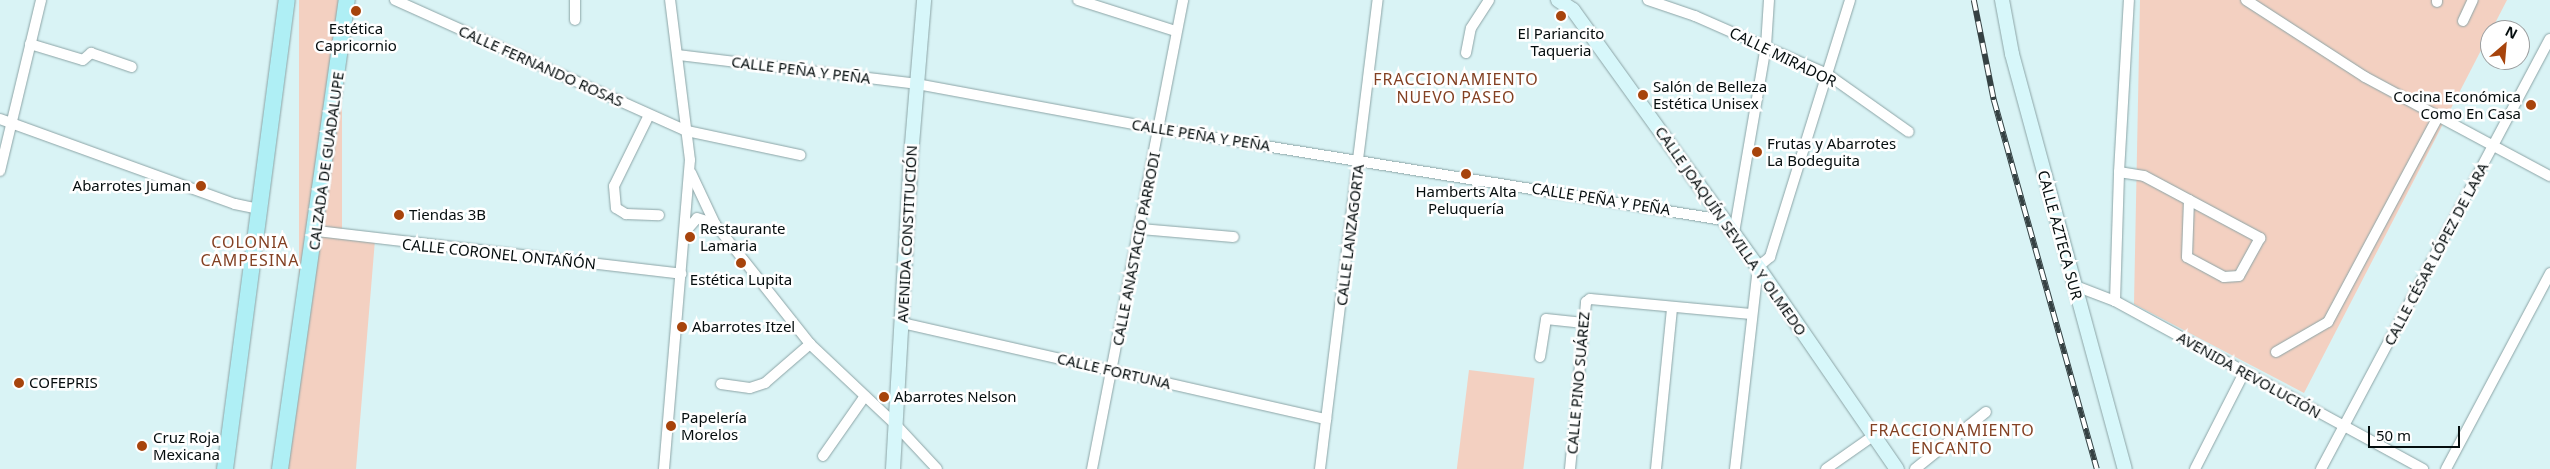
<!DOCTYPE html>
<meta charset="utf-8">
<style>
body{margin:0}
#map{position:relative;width:2550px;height:469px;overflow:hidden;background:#d9f3f5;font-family:"Noto Sans",sans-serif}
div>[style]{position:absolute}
.green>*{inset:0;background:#f3d0c1;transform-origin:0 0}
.roads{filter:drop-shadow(0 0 1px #8ca4a6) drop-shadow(0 0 1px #8ca4a6)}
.street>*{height:10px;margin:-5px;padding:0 5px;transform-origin:5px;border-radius:5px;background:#fff}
.secondary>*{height:14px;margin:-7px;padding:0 7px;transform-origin:7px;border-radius:7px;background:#d7f7fa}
.primary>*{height:16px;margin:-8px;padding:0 8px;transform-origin:8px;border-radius:8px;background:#afeff5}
.rail>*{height:5.5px;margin-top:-2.75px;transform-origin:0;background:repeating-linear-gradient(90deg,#fff 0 11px,#354143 0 22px);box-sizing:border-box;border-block:1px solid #354143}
.dots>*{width:14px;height:14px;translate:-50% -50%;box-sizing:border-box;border:2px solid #fff;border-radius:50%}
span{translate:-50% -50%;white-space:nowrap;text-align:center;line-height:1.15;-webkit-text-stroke:5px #fff;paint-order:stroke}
.poi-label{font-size:15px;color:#050d0e}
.left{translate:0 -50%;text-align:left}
.right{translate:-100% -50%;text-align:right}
.street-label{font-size:15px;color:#050d0e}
.neighbourhood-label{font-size:16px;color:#834123;letter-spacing:1px}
.north{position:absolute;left:2480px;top:20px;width:50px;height:50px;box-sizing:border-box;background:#fff;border:1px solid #9b9e9f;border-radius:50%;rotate:27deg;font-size:14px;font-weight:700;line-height:20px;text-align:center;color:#050d0e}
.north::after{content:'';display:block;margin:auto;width:18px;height:22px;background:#a7440c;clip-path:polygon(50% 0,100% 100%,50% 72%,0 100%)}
.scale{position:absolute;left:2368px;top:426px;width:92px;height:22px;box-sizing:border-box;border:2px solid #050d0e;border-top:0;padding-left:6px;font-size:15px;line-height:18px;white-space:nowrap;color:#050d0e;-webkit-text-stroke:4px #fff;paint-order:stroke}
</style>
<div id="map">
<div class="green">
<i style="left:299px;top:0;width:43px;height:474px"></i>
<i style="clip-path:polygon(2140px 0,2507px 0,2304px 393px,2134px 304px)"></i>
<i style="clip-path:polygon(317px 231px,375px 240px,356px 469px,280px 469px)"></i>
<i style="left:1469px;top:370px;width:66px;height:100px;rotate:7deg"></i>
</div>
<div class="roads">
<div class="street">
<i style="left:395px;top:0;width:320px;rotate:24.2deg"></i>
<i style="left:687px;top:131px;width:116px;rotate:12deg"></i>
<i style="left:575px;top:0;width:20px;rotate:90deg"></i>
<i style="left:1078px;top:0;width:103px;rotate:17.6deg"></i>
<i style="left:1648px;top:0;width:50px;rotate:18.8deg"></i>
<i style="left:1695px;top:16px;width:144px;rotate:23.7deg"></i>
<i style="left:1827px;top:74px;width:100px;rotate:35.3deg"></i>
<i style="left:2246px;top:0;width:142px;rotate:32.9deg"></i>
<i style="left:2365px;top:77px;width:210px;rotate:28.2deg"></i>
<i style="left:2437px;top:2px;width:2px;rotate:-90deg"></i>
<i style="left:2463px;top:21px;width:23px;rotate:-65deg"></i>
<i style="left:30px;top:44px;width:55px;rotate:16.8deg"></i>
<i style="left:83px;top:60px;width:11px;rotate:-41deg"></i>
<i style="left:91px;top:53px;width:43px;rotate:18.9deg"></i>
<i style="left:1466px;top:53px;width:25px;rotate:-79deg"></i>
<i style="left:1471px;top:28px;width:33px;rotate:-57deg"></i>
<i style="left:678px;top:55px;width:241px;rotate:6.9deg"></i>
<i style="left:917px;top:84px;width:247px;rotate:10.5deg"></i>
<i style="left:1160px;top:129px;width:570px;rotate:9.18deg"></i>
<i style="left:649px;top:115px;width:79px;rotate:116.2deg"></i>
<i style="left:614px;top:186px;width:22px;rotate:85deg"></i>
<i style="left:616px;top:208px;width:12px;rotate:31deg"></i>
<i style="left:626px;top:214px;width:33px;rotate:2deg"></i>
<i style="left:0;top:119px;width:250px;rotate:19.9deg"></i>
<i style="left:235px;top:204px;width:25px;rotate:12deg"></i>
<i style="left:0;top:171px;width:176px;rotate:-76.5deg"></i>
<i style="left:2119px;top:172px;width:25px;rotate:9deg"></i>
<i style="left:2144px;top:176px;width:51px;rotate:28.1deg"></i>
<i style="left:2189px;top:200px;width:81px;rotate:28.2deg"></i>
<i style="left:2260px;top:238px;width:43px;rotate:118.9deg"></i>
<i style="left:2239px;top:276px;width:15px;rotate:176deg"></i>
<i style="left:2224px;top:277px;width:42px;rotate:-151.6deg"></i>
<i style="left:2187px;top:257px;width:57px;rotate:-88deg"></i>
<i style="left:691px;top:173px;width:56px;rotate:64.8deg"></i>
<i style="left:715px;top:224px;width:153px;rotate:51.6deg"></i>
<i style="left:810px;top:344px;width:118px;rotate:43.3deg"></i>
<i style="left:896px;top:425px;width:60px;rotate:47deg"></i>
<i style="left:1140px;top:229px;width:94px;rotate:4.9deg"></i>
<i style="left:317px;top:231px;width:367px;rotate:6.7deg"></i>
<i style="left:685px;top:232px;width:18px;rotate:-49deg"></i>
<i style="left:697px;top:218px;width:19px;rotate:18deg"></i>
<i style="left:1734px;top:233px;width:190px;rotate:-80.3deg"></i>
<i style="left:1766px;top:46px;width:46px;rotate:-86.3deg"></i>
<i style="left:2073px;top:285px;width:45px;rotate:20.9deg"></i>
<i style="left:2115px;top:301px;width:351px;rotate:28.6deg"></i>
<i style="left:2115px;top:301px;width:129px;rotate:-88.2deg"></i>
<i style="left:2119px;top:172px;width:172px;rotate:-86.7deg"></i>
<i style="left:902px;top:323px;width:435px;rotate:12.8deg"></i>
<i style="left:2276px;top:352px;width:60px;rotate:-30deg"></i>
<i style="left:2328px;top:322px;width:233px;rotate:-61.8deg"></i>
<i style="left:1540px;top:357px;width:38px;rotate:-81deg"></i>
<i style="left:1546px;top:319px;width:38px;rotate:6deg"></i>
<i style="left:721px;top:384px;width:29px;rotate:8deg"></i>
<i style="left:750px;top:388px;width:16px;rotate:-18deg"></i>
<i style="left:765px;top:383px;width:60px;rotate:-40.9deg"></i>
<i style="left:823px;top:456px;width:73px;rotate:-55deg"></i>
<i style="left:664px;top:469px;width:310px;rotate:-85.2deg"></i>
<i style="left:690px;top:160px;width:161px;rotate:-97.1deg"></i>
<i style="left:1092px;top:469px;width:478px;rotate:-79deg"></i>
<i style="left:1320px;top:469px;width:473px;rotate:-83deg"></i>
<i style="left:1570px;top:469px;width:168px;rotate:-84.5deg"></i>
<i style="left:1586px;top:302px;width:5px;rotate:-37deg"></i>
<i style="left:1590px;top:299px;width:162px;rotate:5.3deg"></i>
<i style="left:1656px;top:469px;width:162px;rotate:-84.3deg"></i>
<i style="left:1735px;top:469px;width:203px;rotate:-83.5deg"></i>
<i style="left:1758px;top:267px;width:16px;rotate:-40deg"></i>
<i style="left:1770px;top:257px;width:269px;rotate:-72.7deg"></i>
<i style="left:1826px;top:469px;width:57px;rotate:-35.1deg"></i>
<i style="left:1915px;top:469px;width:91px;rotate:-38.8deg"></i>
<i style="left:2195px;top:469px;width:108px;rotate:-63deg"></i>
<i style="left:2321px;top:469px;width:487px;rotate:-62deg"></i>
<i style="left:2446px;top:469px;width:222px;rotate:-62deg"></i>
</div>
<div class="secondary">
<i style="left:1558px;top:0;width:18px;rotate:34deg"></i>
<i style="left:1573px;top:10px;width:317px;rotate:54.3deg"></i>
<i style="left:1758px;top:267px;width:245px;rotate:55.5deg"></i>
<i style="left:2002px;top:0;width:55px;rotate:79.5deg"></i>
<i style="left:2012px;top:54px;width:430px;rotate:74.8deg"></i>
<i style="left:893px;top:469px;width:314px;rotate:-86.7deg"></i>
<i style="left:911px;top:156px;width:157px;rotate:-85.2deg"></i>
</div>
<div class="primary">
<i style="left:225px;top:469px;width:473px;rotate:-82.5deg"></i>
<i style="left:280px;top:469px;width:474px;rotate:-81.9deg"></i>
</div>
</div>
<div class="rail">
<i style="left:1974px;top:0;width:102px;rotate:78.7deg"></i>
<i style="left:1994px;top:100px;width:383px;rotate:74.4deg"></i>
</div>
<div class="dots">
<i style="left:356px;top:11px;background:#a7440c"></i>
<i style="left:1561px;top:16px;background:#a7440c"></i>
<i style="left:1643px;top:95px;background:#a7440c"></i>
<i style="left:2531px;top:105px;background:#a7440c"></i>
<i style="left:1757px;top:152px;background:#a7440c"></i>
<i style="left:1466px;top:174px;background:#a7440c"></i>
<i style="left:201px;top:186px;background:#a7440c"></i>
<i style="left:399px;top:215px;background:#a7440c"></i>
<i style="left:690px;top:237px;background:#a7440c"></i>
<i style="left:741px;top:263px;background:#a7440c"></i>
<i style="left:682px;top:327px;background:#a7440c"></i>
<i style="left:19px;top:383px;background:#a7440c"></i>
<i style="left:884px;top:397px;background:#a7440c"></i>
<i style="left:671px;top:426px;background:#a7440c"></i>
<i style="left:142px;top:446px;background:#a7440c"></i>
</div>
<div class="poi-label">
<span style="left:356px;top:37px">Estética<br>Capricornio</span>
<span style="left:1561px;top:42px">El Pariancito<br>Taqueria</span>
<span class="left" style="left:1653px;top:95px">Salón de Belleza<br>Estética Unisex</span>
<span class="right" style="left:2521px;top:105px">Cocina Económica<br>Como En Casa</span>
<span class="left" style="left:1767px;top:152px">Frutas y Abarrotes<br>La Bodeguita</span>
<span class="right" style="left:191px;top:186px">Abarrotes Juman</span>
<span style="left:1466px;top:200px">Hamberts Alta<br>Peluquería</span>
<span class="left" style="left:409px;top:215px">Tiendas 3B</span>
<span class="left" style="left:700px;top:237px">Restaurante<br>Lamaria</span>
<span style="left:741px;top:280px">Estética Lupita</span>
<span class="left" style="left:692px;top:327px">Abarrotes Itzel</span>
<span class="left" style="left:29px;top:383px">COFEPRIS</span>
<span class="left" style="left:894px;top:397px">Abarrotes Nelson</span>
<span class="left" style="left:681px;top:426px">Papelería<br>Morelos</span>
<span class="left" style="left:153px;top:446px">Cruz Roja<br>Mexicana</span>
</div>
<div class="street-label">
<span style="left:1783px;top:57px;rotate:26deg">CALLE MIRADOR</span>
<span style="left:541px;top:66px;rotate:24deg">CALLE FERNANDO ROSAS</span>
<span style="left:801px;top:70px;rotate:7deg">CALLE PEÑA Y PEÑA</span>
<span style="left:1201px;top:135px;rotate:9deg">CALLE PEÑA Y PEÑA</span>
<span style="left:326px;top:161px;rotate:-82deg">CALZADA DE GUADALUPE</span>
<span style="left:1601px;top:199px;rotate:9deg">CALLE PEÑA Y PEÑA</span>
<span style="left:1731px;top:231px;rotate:55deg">CALLE JOAQUÍN SEVILLA Y OLMEDO</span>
<span style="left:907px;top:234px;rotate:-87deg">AVENIDA CONSTITUCIÓN</span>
<span style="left:1350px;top:235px;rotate:-83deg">CALLE LANZAGORTA</span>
<span style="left:2060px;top:235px;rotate:75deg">CALLE AZTECA SUR</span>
<span style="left:1136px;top:249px;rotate:-79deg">CALLE ANASTACIO PARRODI</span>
<span style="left:499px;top:254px;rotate:6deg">CALLE CORONEL ONTAÑÓN</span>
<span style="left:2436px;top:254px;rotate:-62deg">CALLE CÉSAR LÓPEZ DE LARA</span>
<span style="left:1114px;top:371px;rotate:13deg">CALLE FORTUNA</span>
<span style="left:2249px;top:375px;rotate:29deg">AVENIDA REVOLUCIÓN</span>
<span style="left:1578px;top:383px;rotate:-85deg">CALLE PINO SUÁREZ</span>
</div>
<div class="neighbourhood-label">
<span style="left:1456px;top:88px">FRACCIONAMIENTO<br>NUEVO PASEO</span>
<span style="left:250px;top:251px">COLONIA<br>CAMPESINA</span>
<span style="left:1952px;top:439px">FRACCIONAMIENTO<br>ENCANTO</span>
</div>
<div class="north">N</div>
<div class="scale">50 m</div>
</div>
